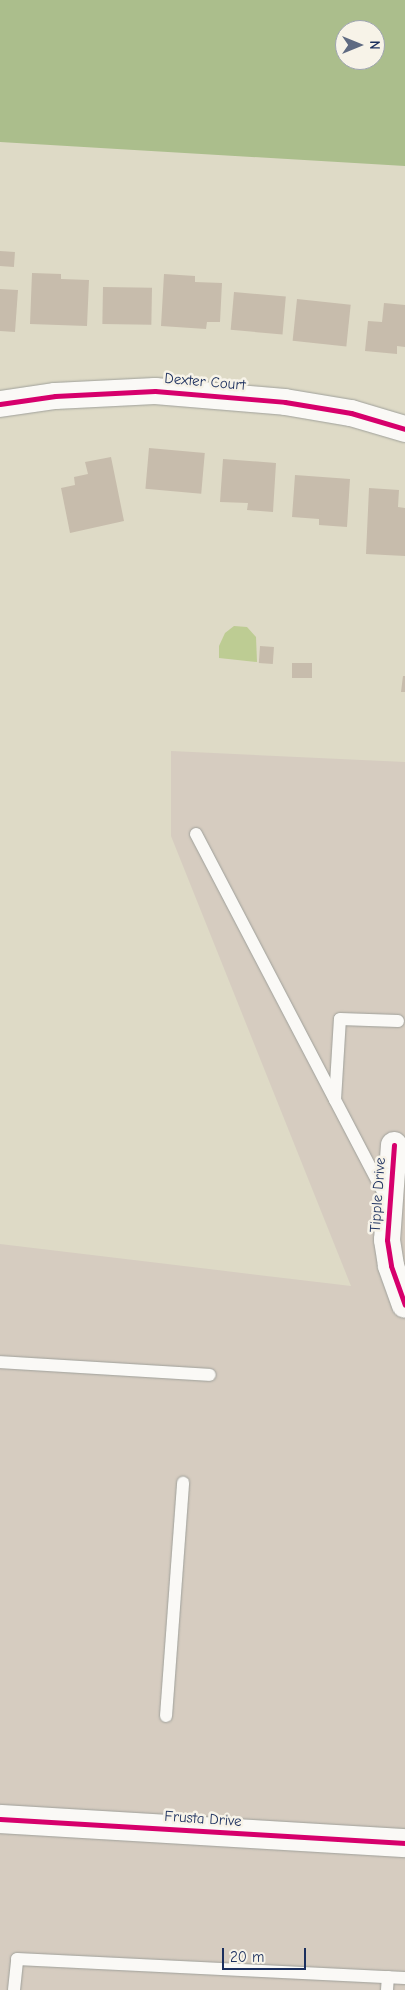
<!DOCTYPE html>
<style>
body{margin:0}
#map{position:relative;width:405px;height:1990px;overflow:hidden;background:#dedac6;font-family:"Comic Neue",sans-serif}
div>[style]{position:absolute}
.industrial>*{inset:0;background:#d6ccc0}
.green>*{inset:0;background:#bdcc93}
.forest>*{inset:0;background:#abbe8c}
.building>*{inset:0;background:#c7bcac;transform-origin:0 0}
.roads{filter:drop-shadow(0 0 1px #9fa09a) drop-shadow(0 0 1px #9fa09a)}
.service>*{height:12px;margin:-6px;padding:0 6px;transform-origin:6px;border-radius:6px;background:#faf9f6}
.minor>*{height:26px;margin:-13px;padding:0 13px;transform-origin:13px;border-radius:13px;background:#faf9f6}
.tertiary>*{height:28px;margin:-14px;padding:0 14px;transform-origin:14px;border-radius:14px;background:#faf9f6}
.cycleway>*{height:5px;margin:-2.5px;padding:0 2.5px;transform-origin:2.5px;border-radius:2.5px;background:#d6006c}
span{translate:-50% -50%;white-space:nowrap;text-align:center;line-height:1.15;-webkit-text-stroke:5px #f7f3e8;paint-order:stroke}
.street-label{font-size:15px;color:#1b2f5e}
.north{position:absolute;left:335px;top:20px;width:50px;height:50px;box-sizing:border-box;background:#f7f3e8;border:1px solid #9fa5b1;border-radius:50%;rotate:90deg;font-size:14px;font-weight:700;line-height:20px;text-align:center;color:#1b2f5e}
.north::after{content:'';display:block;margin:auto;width:18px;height:22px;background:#5f6b82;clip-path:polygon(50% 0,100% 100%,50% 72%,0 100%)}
.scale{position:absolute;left:222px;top:1948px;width:84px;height:22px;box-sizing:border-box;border:2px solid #1b2f5e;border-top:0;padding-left:6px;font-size:15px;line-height:18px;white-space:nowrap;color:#1b2f5e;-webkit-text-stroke:4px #f7f3e8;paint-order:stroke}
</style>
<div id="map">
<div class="industrial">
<i style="clip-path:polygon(171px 751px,405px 762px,405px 1990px,0 1990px,0 1244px,351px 1286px,171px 836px)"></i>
</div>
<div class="green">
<i style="clip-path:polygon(234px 626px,247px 627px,256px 637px,257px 662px,219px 658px,219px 646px,225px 633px)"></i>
</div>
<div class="forest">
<i style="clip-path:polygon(evenodd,0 0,405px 0,405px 166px,0 142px,0 0,345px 30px,375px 30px,375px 60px,345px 60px,345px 30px)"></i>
</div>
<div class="building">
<i style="left:0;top:251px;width:15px;height:15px;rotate:4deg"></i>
<i style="clip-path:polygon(32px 273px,61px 274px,61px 279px,89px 280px,87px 326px,30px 324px)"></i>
<i style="clip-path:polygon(164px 274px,195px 276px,195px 282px,222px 283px,220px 322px,207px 322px,206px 329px,161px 326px)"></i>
<i style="left:103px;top:287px;width:49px;height:37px;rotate:1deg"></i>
<i style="clip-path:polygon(0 289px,18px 290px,15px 332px,0 331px)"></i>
<i style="left:234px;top:292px;width:52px;height:38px;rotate:5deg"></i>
<i style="left:297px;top:299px;width:54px;height:42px;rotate:6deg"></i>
<i style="clip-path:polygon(384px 303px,405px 305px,405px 347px,397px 346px,397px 354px,365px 351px,368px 321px,382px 322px)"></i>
<i style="left:149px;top:448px;width:56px;height:41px;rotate:5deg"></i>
<i style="clip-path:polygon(111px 457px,124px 521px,70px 533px,61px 488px,75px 485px,74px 477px,88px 474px,85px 462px)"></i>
<i style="clip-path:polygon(223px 459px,276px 463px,273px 512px,247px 510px,248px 503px,220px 502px)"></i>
<i style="clip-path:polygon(295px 475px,350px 479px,347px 527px,319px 525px,319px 519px,292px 517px)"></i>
<i style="clip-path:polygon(369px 488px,399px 490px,398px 507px,405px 508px,405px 556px,366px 554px)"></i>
<i style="left:260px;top:646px;width:14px;height:17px;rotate:4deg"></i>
<i style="left:292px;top:663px;width:20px;height:15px"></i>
<i style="clip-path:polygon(403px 676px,405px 676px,405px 692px,401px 692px)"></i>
</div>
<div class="roads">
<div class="service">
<i style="left:196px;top:834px;width:408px;rotate:62.4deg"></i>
<i style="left:335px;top:1100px;width:81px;rotate:-86.5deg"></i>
<i style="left:340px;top:1019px;width:58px;rotate:2deg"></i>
<i style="left:0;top:1362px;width:210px;rotate:3.5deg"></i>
<i style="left:166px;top:1716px;width:234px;rotate:-85.8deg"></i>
<i style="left:14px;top:1990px;width:31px;rotate:-84deg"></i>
<i style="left:17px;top:1959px;width:388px;rotate:2.8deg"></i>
<i style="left:387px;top:1990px;width:13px;rotate:-86deg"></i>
</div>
<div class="minor">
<i style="left:0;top:404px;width:56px;rotate:-8.3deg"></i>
<i style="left:55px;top:396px;width:100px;rotate:-2.9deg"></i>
<i style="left:155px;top:391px;width:130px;rotate:4.8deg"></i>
<i style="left:285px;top:402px;width:67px;rotate:9.5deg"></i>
<i style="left:351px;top:413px;width:56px;rotate:16.5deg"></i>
<i style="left:394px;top:1145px;width:95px;rotate:94.2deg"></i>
<i style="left:387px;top:1240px;width:26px;rotate:81deg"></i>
<i style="left:391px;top:1266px;width:41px;rotate:70.3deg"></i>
</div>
<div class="tertiary">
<i style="left:0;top:1819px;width:406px;rotate:3.4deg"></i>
</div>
</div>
<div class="cycleway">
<i style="left:0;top:404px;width:56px;rotate:-8.3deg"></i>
<i style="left:55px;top:396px;width:100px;rotate:-2.9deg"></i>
<i style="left:155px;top:391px;width:130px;rotate:4.8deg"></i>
<i style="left:285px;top:402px;width:67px;rotate:9.5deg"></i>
<i style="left:351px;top:413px;width:56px;rotate:16.5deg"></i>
<i style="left:394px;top:1145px;width:95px;rotate:94.2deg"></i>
<i style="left:387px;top:1240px;width:26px;rotate:81deg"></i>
<i style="left:391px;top:1266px;width:41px;rotate:70.3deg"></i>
<i style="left:0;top:1819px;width:406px;rotate:3.4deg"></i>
</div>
<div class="street-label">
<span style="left:205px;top:382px;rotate:5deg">Dexter Court</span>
<span style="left:378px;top:1195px;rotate:-86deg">Tipple Drive</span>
<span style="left:203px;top:1819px;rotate:4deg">Frusta Drive</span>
</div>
<div class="north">N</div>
<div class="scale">20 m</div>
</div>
